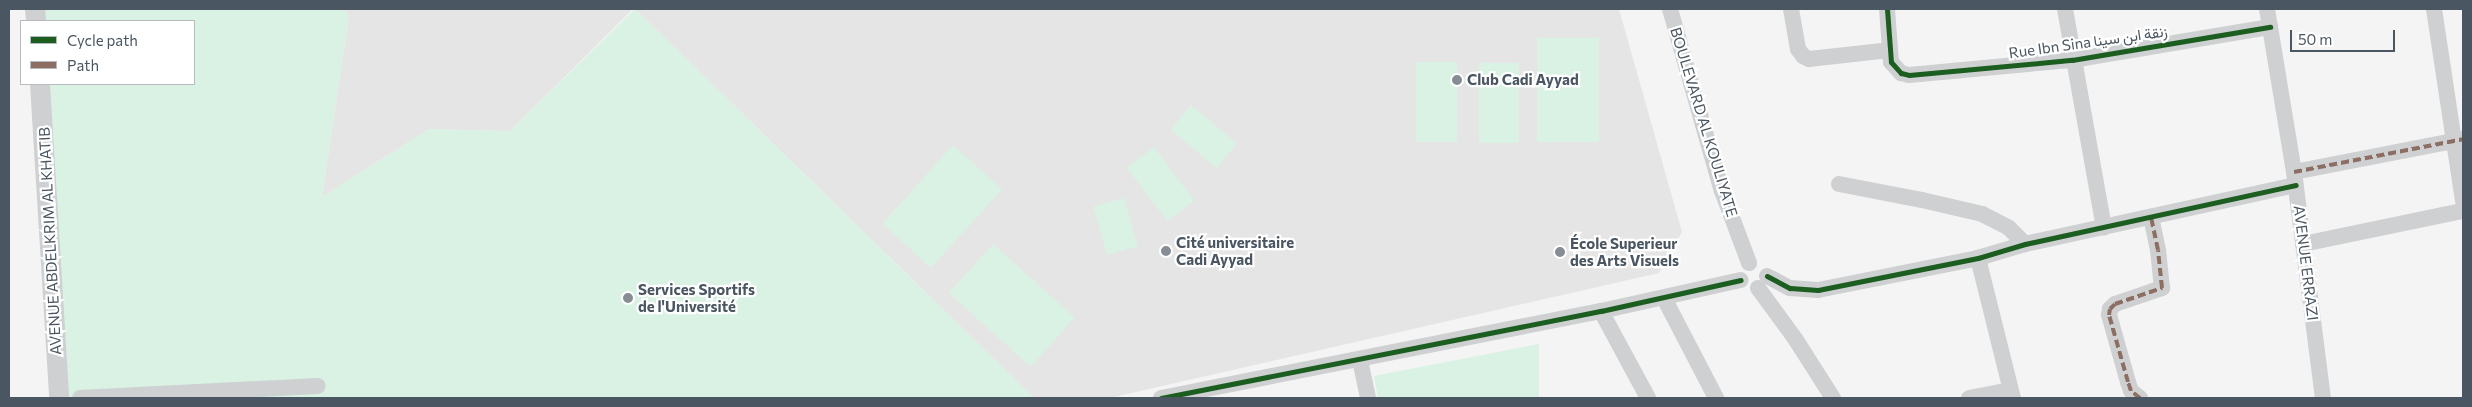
<!DOCTYPE html>
<meta charset="utf-8">
<style>
body{margin:0}
#map{position:relative;width:2472px;height:407px;overflow:hidden;background:#f4f4f4;font-family:Commissioner,Vazirmatn,sans-serif}
div>[style]{position:absolute}
.education>*{inset:0;background:#e6e5e6}
.green>*{inset:0;background:#d9f2e3;transform-origin:0 0}
.minor>*{height:16px;margin:-8px;padding:0 8px;transform-origin:8px;border-radius:8px;background:#ced0d2}
.tertiary>*{height:20px;margin:-10px;padding:0 10px;transform-origin:10px;border-radius:10px;background:#ced0d2}
.quiet>*{height:4px;margin-top:-2px;transform-origin:0;background:repeating-linear-gradient(90deg,#8d6e63 0 8px,transparent 0 12px)}
.cycleway>*{height:5px;margin:-2.5px;padding:0 2.5px;transform-origin:2.5px;border-radius:2.5px;background:#1b5e20}
.dots>*{width:14px;height:14px;translate:-50% -50%;box-sizing:border-box;border:2px solid #fff;border-radius:50%}
span{translate:-50% -50%;white-space:nowrap;text-align:center;line-height:1.15;-webkit-text-stroke:4.5px #fff;paint-order:stroke}
.street-label{font-size:15px;color:#4a5661}
.poi-label{font-size:15px;color:#4a5661;font-weight:700}
.left{translate:0 -50%;text-align:left}
.frame{position:absolute;inset:0;border:10px solid #4a5661;pointer-events:none}
.legend{position:absolute;left:20px;top:20px;width:175px;height:65px;box-sizing:border-box;background:#fff;border:1px solid #b7bbc0;margin:0;padding:6px 9px;list-style:none;font-size:15px;color:#4a5661}
.legend li{display:flex;align-items:center;gap:10px;height:25px}
.legend b{width:25px;border:1px solid #b7bbc0}
.scale{position:absolute;left:2290px;top:30px;width:105px;height:22px;box-sizing:border-box;border:2px solid #4a5661;border-top:0;padding-left:6px;font-size:15px;line-height:18px;white-space:nowrap;color:#4a5661;-webkit-text-stroke:4px #fff;paint-order:stroke}
</style>
<div id="map">
<div class="education">
<i style="clip-path:polygon(343px 9px,633px 9px,510px 131px,429px 129px,322px 197px,349px 15px)"></i>
<i style="clip-path:polygon(635px 9px,1619px 9px,1682px 232px,1659px 273px,1110px 398px,1034px 398px)"></i>
</div>
<div class="green">
<i style="clip-path:polygon(43px 9px,343px 9px,349px 15px,322px 197px,429px 129px,510px 131px,635px 9px,1034px 398px,57px 398px,42px 84px,194px 84px,194px 21px,39px 21px)"></i>
<i style="left:1537px;top:38px;width:62px;height:104px"></i>
<i style="left:1416px;top:62px;width:41px;height:80px"></i>
<i style="left:1479px;top:63px;width:40px;height:80px"></i>
<i style="left:1191px;top:105px;width:60px;height:32px;rotate:40deg"></i>
<i style="left:953px;top:145px;width:66px;height:106px;rotate:42deg"></i>
<i style="left:1154px;top:147px;width:67px;height:34px;rotate:53deg"></i>
<i style="left:1124px;top:198px;width:50px;height:32px;rotate:74deg"></i>
<i style="left:993px;top:244px;width:110px;height:66px;rotate:42deg"></i>
<i style="clip-path:polygon(1539px 344px,1539px 398px,1378px 398px,1374px 376px)"></i>
</div>
<div class="minor">
<i style="left:1670px;top:9px;width:189px;rotate:74.1deg"></i>
<i style="left:1722px;top:191px;width:77px;rotate:69.4deg"></i>
<i style="left:1791px;top:9px;width:41px;rotate:80.1deg"></i>
<i style="left:1798px;top:49px;width:9px;rotate:54deg"></i>
<i style="left:1803px;top:56px;width:7px;rotate:27deg"></i>
<i style="left:1809px;top:59px;width:81px;rotate:-6.3deg"></i>
<i style="left:1887px;top:9px;width:53px;rotate:85.7deg"></i>
<i style="left:1891px;top:62px;width:15px;rotate:48deg"></i>
<i style="left:1901px;top:73px;width:8px;rotate:14deg"></i>
<i style="left:1909px;top:75px;width:164px;rotate:-5.3deg"></i>
<i style="left:2072px;top:60px;width:201px;rotate:-9.5deg"></i>
<i style="left:2065px;top:9px;width:222px;rotate:79.9deg"></i>
<i style="left:2267px;top:9px;width:165px;rotate:80.6deg"></i>
<i style="left:2294px;top:172px;width:228px;rotate:82.7deg"></i>
<i style="left:2434px;top:9px;width:194px;rotate:81.4deg"></i>
<i style="left:2294px;top:172px;width:172px;rotate:-11deg"></i>
<i style="left:1839px;top:184px;width:85px;rotate:10.9deg"></i>
<i style="left:1922px;top:200px;width:62px;rotate:13.1deg"></i>
<i style="left:1982px;top:214px;width:30px;rotate:27deg"></i>
<i style="left:2009px;top:228px;width:23px;rotate:45deg"></i>
<i style="left:2303px;top:244px;width:163px;rotate:-11.7deg"></i>
<i style="left:1978px;top:258px;width:144px;rotate:76deg"></i>
<i style="left:1767px;top:276px;width:26px;rotate:28deg"></i>
<i style="left:1790px;top:288px;width:28px;rotate:4deg"></i>
<i style="left:1818px;top:290px;width:163px;rotate:-11.3deg"></i>
<i style="left:1978px;top:258px;width:49px;rotate:-16.6deg"></i>
<i style="left:2025px;top:244px;width:277px;rotate:-12.3deg"></i>
<i style="left:1758px;top:288px;width:64px;rotate:53.8deg"></i>
<i style="left:1796px;top:340px;width:69px;rotate:57.5deg"></i>
<i style="left:1664px;top:298px;width:113px;rotate:62.5deg"></i>
<i style="left:1601px;top:311px;width:99px;rotate:61.6deg"></i>
<i style="left:1360px;top:360px;width:39px;rotate:78deg"></i>
<i style="left:80px;top:398px;width:238px;rotate:-2.9deg"></i>
<i style="left:1161px;top:398px;width:449px;rotate:-11.2deg"></i>
<i style="left:1601px;top:311px;width:143px;rotate:-12.5deg"></i>
<i style="left:1969px;top:398px;width:42px;rotate:-11deg"></i>
<i style="left:2140px;top:398px;width:11px;rotate:-142deg"></i>
<i style="left:2131px;top:391px;width:9px;rotate:-108deg"></i>
<i style="left:2128px;top:382px;width:70px;rotate:-105.8deg"></i>
<i style="left:2109px;top:315px;width:6px;rotate:-81deg"></i>
<i style="left:2110px;top:309px;width:7px;rotate:-45deg"></i>
<i style="left:2115px;top:304px;width:50px;rotate:-18.8deg"></i>
<i style="left:2162px;top:288px;width:38px;rotate:-96deg"></i>
<i style="left:2158px;top:250px;width:34px;rotate:-102deg"></i>
</div>
<div class="tertiary">
<i style="left:35px;top:9px;width:12px;rotate:85deg"></i>
<i style="left:40px;top:84px;width:315px;rotate:86.5deg"></i>
</div>
<div class="quiet">
<i style="left:2294px;top:172px;width:172px;rotate:-11deg"></i>
<i style="left:2140px;top:398px;width:11px;rotate:-142deg"></i>
<i style="left:2131px;top:391px;width:9px;rotate:-108deg"></i>
<i style="left:2128px;top:382px;width:70px;rotate:-105.8deg"></i>
<i style="left:2109px;top:315px;width:6px;rotate:-81deg"></i>
<i style="left:2110px;top:309px;width:7px;rotate:-45deg"></i>
<i style="left:2115px;top:304px;width:50px;rotate:-18.8deg"></i>
<i style="left:2162px;top:288px;width:38px;rotate:-96deg"></i>
<i style="left:2158px;top:250px;width:34px;rotate:-102deg"></i>
</div>
<div class="cycleway">
<i style="left:1887px;top:9px;width:53px;rotate:85.7deg"></i>
<i style="left:1891px;top:62px;width:15px;rotate:48deg"></i>
<i style="left:1901px;top:73px;width:8px;rotate:14deg"></i>
<i style="left:1909px;top:75px;width:164px;rotate:-5.3deg"></i>
<i style="left:2072px;top:60px;width:201px;rotate:-9.5deg"></i>
<i style="left:1767px;top:276px;width:26px;rotate:28deg"></i>
<i style="left:1790px;top:288px;width:28px;rotate:4deg"></i>
<i style="left:1818px;top:290px;width:163px;rotate:-11.3deg"></i>
<i style="left:1978px;top:258px;width:49px;rotate:-16.6deg"></i>
<i style="left:2025px;top:244px;width:277px;rotate:-12.3deg"></i>
<i style="left:1161px;top:398px;width:449px;rotate:-11.2deg"></i>
<i style="left:1601px;top:311px;width:143px;rotate:-12.5deg"></i>
</div>
<div class="dots">
<i style="left:1457px;top:80px;background:#868d94"></i>
<i style="left:1166px;top:251px;background:#868d94"></i>
<i style="left:1560px;top:252px;background:#868d94"></i>
<i style="left:628px;top:298px;background:#868d94"></i>
</div>
<div class="street-label">
<span style="left:2088px;top:42px;rotate:-8deg">Rue Ibn Sina زنقة ابن سينا</span>
<span style="left:1704px;top:122px;rotate:73deg">BOULEVARD AL KOULIYATE</span>
<span style="left:50px;top:241px;rotate:-93deg">AVENUE ABDELKRIM AL KHATIB</span>
<span style="left:2306px;top:263px;rotate:83deg">AVENUE ERRAZI</span>
</div>
<div class="poi-label">
<span class="left" style="left:1467px;top:80px">Club Cadi Ayyad</span>
<span class="left" style="left:1176px;top:251px">Cité universitaire<br>Cadi Ayyad</span>
<span class="left" style="left:1570px;top:252px">École Superieur<br>des Arts Visuels</span>
<span class="left" style="left:638px;top:298px">Services Sportifs<br>de l'Université</span>
</div>
<div class="frame"></div>
<ul class="legend">
<li><b style="height:6px;background:#1b5e20"></b>Cycle path</li>
<li><b style="height:6px;background:#8d6e63"></b>Path</li>
</ul>
<div class="scale">50 m</div>
</div>
